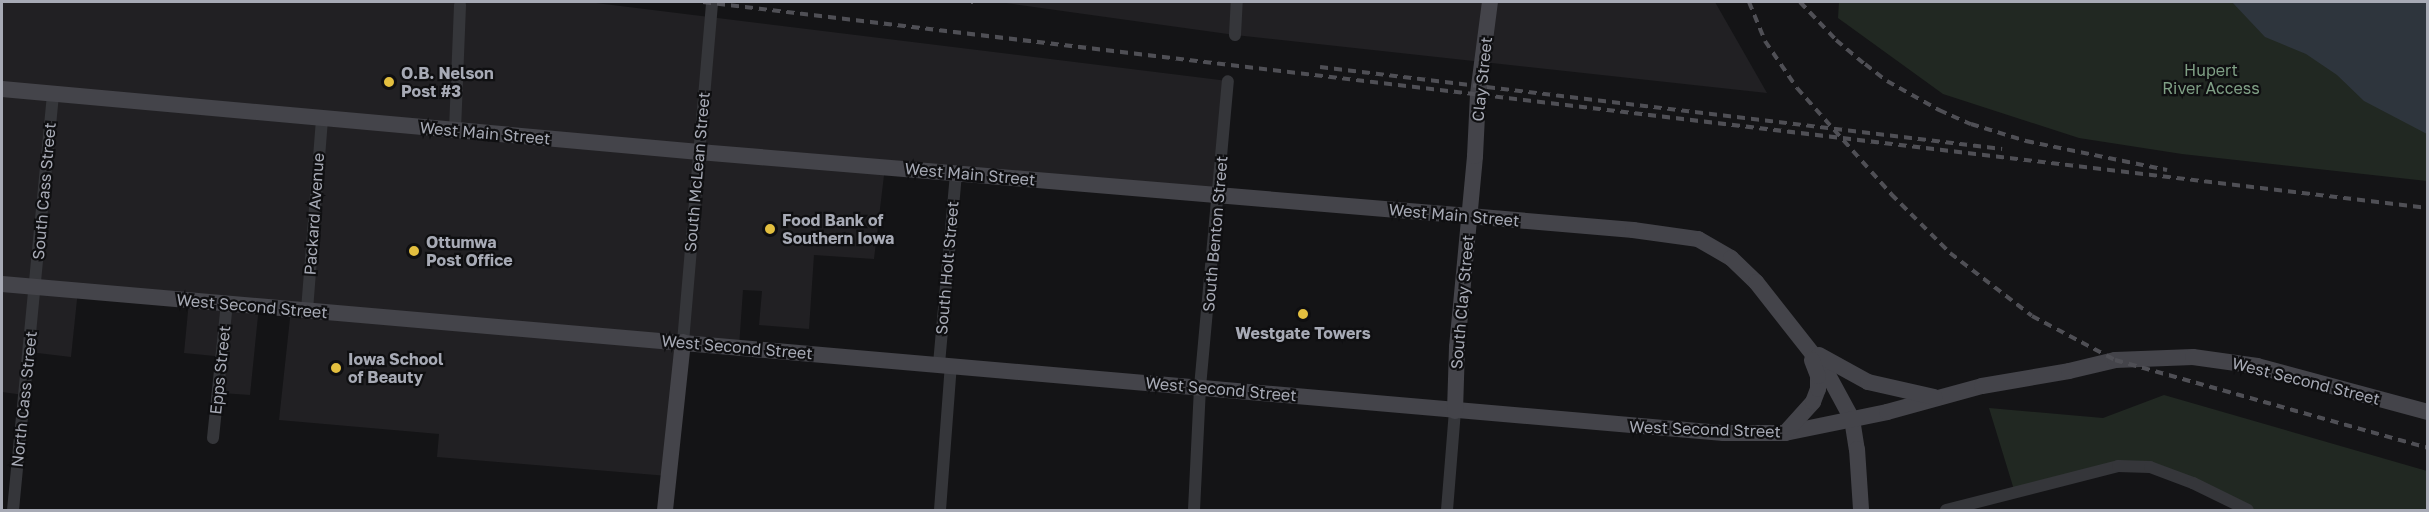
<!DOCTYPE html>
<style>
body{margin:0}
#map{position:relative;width:2429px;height:512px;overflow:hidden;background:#141416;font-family:"Golos Text",sans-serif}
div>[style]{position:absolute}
.built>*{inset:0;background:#212023}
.green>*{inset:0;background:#212822}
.water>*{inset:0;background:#2e353d}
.street>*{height:12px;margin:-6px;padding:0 6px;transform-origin:6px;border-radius:6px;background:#35363a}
.secondary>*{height:16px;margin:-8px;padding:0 8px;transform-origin:8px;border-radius:8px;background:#44444a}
.rail>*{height:4px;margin-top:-2px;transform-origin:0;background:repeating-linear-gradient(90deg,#4f4f55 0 8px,transparent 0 14px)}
.dots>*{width:16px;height:16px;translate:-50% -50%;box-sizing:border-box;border:3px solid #0f0f11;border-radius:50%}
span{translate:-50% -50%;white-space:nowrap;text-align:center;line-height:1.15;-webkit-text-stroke:4.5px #0f0f11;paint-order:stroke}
.park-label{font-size:16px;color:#7f9f85}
.poi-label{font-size:16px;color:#a7aab5;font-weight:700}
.left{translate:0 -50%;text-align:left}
.street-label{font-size:16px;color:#a7aab5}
.frame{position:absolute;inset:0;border:3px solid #a7aab5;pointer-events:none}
</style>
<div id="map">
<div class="built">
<i style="clip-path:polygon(2px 2px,588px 2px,1228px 81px,1218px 194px,885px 167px,874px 259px,814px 255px,809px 329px,759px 325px,762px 291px,743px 290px,739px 347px,683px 343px,668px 476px,437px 457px,439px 434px,279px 420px,291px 309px,259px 306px,250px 395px,221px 393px,225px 357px,184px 353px,189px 301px,78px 290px,71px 357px,29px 352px,24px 395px,2px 392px)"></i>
<i style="clip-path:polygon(999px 2px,1715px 2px,1767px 93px,1235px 35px)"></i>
</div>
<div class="green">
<i style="clip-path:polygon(1839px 2px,2249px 2px,2427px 130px,2427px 181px,2182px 154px,2079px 138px,1943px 94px,1838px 18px)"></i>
<i style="clip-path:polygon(2164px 395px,2427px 471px,2427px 510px,2248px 510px,2150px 467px,2118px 466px,2015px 493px,1989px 408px,2103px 418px)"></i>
</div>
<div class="water">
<i style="clip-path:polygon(2232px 2px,2427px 2px,2427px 134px,2364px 101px,2337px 75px,2306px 54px,2265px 37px)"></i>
</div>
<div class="street">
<i style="left:1235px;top:35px;width:33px;rotate:-87deg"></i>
<i style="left:455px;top:130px;width:125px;rotate:-87.7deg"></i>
<i style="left:307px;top:310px;width:192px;rotate:-85.5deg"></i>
<i style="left:683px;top:342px;width:341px;rotate:-85.1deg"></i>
<i style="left:939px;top:364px;width:193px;rotate:-84.9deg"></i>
<i style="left:213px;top:438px;width:136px;rotate:-84.1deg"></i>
<i style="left:13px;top:510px;width:417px;rotate:-84.5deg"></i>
<i style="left:940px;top:510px;width:145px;rotate:-85.7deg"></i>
<i style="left:1194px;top:510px;width:123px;rotate:-87.2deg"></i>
<i style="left:1200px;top:387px;width:307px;rotate:-84.8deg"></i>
<i style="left:1447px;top:510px;width:99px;rotate:-85.4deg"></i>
<i style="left:1946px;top:510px;width:178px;rotate:-14.3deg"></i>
<i style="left:2118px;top:466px;width:32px;rotate:2deg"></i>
<i style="left:2150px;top:467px;width:46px;rotate:20.4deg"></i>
<i style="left:2193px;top:483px;width:61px;rotate:26.1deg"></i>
</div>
<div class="secondary">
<i style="left:2px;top:89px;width:700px;rotate:5.16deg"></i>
<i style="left:699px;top:152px;width:773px;rotate:4.75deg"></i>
<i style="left:1469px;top:216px;width:165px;rotate:4.9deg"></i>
<i style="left:1633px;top:230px;width:66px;rotate:7.9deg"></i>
<i style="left:1698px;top:239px;width:38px;rotate:30deg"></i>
<i style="left:1731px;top:258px;width:35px;rotate:44deg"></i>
<i style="left:1756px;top:282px;width:113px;rotate:51.8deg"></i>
<i style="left:1826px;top:371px;width:55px;rotate:61.6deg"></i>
<i style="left:1852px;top:419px;width:30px;rotate:81deg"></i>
<i style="left:1857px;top:449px;width:61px;rotate:86.2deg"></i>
<i style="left:2px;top:284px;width:1728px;rotate:4.95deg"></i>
<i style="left:1724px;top:433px;width:61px"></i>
<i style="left:1785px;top:433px;width:104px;rotate:-11.6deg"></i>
<i style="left:1887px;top:412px;width:98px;rotate:-15.3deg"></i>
<i style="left:1982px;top:386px;width:88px;rotate:-9.8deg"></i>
<i style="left:2069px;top:371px;width:47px;rotate:-13.4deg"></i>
<i style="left:2115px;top:360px;width:78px;rotate:-2.2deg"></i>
<i style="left:2193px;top:357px;width:65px;rotate:8deg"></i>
<i style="left:2257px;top:366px;width:177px;rotate:15.1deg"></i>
<i style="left:1819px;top:355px;width:56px;rotate:28.9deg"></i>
<i style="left:1868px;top:382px;width:68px;rotate:12.8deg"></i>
<i style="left:1455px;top:411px;width:64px;rotate:-88.2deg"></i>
<i style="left:1457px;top:347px;width:192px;rotate:-84.6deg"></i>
<i style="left:1475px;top:156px;width:62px;rotate:-87.2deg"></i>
<i style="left:1478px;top:94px;width:93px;rotate:-82.6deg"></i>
<i style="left:1785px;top:433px;width:42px;rotate:-47.9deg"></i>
<i style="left:1813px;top:402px;width:14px;rotate:-69deg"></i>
<i style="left:1818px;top:389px;width:13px;rotate:-90deg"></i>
<i style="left:1818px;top:376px;width:17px;rotate:-111deg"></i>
<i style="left:665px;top:510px;width:169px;rotate:-83.9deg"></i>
</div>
<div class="rail">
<i style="left:703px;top:2px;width:1737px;rotate:6.81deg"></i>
<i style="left:971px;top:2px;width:2px"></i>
<i style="left:1749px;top:2px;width:42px;rotate:67.7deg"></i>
<i style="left:1765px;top:41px;width:57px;rotate:55.8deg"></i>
<i style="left:1797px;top:88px;width:142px;rotate:48.4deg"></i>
<i style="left:1891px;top:194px;width:83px;rotate:45deg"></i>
<i style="left:1950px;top:253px;width:103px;rotate:37.5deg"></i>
<i style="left:2032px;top:316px;width:94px;rotate:27.9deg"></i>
<i style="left:2115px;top:360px;width:325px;rotate:15.7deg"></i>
<i style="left:1800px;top:2px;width:52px;rotate:46.5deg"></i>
<i style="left:1836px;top:40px;width:38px;rotate:40deg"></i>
<i style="left:1865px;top:64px;width:28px;rotate:38deg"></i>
<i style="left:1887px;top:81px;width:60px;rotate:29.1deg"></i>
<i style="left:1939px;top:110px;width:35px;rotate:24deg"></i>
<i style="left:1971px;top:124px;width:58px;rotate:17.2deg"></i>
<i style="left:2026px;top:141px;width:144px;rotate:11.6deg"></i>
<i style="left:1320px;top:67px;width:687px;rotate:6.86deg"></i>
</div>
<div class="dots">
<i style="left:389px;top:82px;background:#e3bf3f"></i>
<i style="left:770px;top:229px;background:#e3bf3f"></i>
<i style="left:414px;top:251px;background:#e3bf3f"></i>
<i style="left:1303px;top:314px;background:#e3bf3f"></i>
<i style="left:336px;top:368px;background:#e3bf3f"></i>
</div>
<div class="park-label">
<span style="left:2211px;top:79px">Hupert<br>River Access</span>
</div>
<div class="poi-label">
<span class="left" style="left:401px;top:82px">O.B. Nelson<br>Post #3</span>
<span class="left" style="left:782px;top:229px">Food Bank of<br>Southern Iowa</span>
<span class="left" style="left:426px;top:251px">Ottumwa<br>Post Office</span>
<span style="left:1303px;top:333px">Westgate Towers</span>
<span class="left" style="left:348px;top:368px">Iowa School<br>of Beauty</span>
</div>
<div class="street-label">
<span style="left:1482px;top:79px;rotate:-84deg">Clay Street</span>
<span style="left:485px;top:133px;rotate:5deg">West Main Street</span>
<span style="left:697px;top:172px;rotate:-85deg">South McLean Street</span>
<span style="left:970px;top:174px;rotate:5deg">West Main Street</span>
<span style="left:44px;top:191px;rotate:-85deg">South Cass Street</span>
<span style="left:314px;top:214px;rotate:-86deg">Packard Avenue</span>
<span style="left:1454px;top:215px;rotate:5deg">West Main Street</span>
<span style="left:1215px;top:234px;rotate:-85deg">South Benton Street</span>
<span style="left:947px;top:268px;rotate:-85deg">South Holt Street</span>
<span style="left:1462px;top:302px;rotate:-85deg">South Clay Street</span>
<span style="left:252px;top:306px;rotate:5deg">West Second Street</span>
<span style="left:737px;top:347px;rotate:5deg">West Second Street</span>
<span style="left:220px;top:370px;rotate:-84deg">Epps Street</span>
<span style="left:2306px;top:381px;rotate:14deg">West Second Street</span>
<span style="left:1221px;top:389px;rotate:5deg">West Second Street</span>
<span style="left:24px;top:399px;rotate:-84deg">North Cass Street</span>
<span style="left:1705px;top:429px;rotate:2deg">West Second Street</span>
</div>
<div class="frame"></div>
</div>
